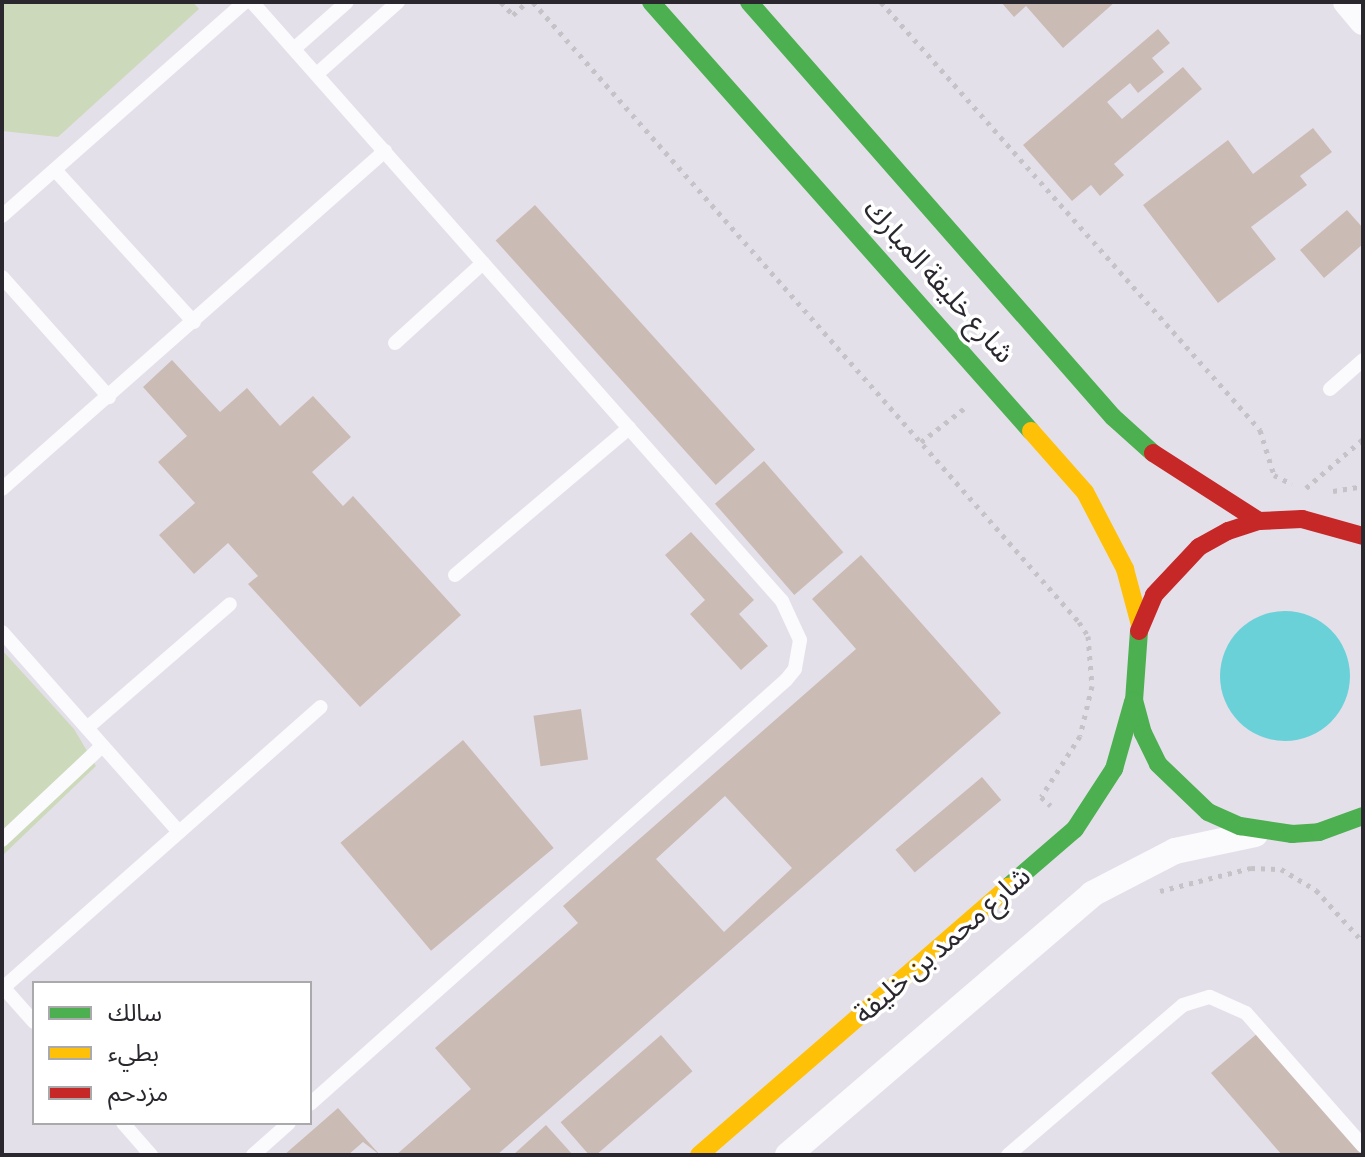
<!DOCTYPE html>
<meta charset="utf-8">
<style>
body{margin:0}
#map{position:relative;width:1365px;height:1157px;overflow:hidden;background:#e4e0ea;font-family:"Alegreya Sans","Noto Sans Arabic",sans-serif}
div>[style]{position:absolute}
.green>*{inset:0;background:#cdd9bb}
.water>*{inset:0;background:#6bd1d8}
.round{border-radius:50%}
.building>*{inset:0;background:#cbbbb5;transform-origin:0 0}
.path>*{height:5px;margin-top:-2.5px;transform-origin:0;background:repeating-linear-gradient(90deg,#c4c3c7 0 4px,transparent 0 10px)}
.lane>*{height:14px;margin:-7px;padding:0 7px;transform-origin:7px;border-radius:7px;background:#fbfafc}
.street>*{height:26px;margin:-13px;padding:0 13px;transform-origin:13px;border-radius:13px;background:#fbfafc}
.fast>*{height:18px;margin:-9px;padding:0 9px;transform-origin:9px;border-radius:9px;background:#4caf50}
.slow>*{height:18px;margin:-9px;padding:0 9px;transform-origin:9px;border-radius:9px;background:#ffc107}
.jam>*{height:18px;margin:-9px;padding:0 9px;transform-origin:9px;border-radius:9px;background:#c62828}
span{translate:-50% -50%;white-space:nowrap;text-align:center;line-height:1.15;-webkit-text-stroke:7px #fff;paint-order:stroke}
.street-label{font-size:28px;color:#2a272e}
.frame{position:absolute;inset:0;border:4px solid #2a272e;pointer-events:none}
.legend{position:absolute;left:32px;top:981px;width:280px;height:144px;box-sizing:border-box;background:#fff;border:2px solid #aaa9ab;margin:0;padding:10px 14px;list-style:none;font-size:24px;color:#2a272e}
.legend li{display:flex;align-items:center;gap:16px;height:40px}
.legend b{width:40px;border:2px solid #aaa9ab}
</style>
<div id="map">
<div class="green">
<i style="clip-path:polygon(2px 2px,193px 2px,199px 9px,58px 137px,2px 131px)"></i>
<i style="clip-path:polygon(2px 650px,74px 729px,96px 766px,2px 856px)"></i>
</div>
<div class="water">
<i class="round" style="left:1220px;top:611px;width:130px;height:130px"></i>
</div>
<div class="building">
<i style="clip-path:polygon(1001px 2px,1115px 2px,1063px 48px,1026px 6px,1014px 17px)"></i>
<i style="clip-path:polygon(1158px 29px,1170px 43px,1152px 58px,1164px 72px,1138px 93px,1130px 83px,1107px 102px,1122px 119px,1183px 67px,1202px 89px,1114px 164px,1124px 175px,1100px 196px,1091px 185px,1072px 201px,1023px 145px)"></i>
<i style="clip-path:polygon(1313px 128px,1332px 152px,1300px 176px,1307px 185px,1251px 227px,1276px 259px,1218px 303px,1143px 205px,1228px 140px,1253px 174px)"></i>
<i style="left:535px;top:205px;width:329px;height:53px;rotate:48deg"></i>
<i style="clip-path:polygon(1347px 210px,1363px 228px,1363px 244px,1324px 278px,1300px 250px)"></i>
<i style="clip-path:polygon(172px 360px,220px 412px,247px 388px,280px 426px,313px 396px,351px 437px,312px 472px,343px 506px,353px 496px,461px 615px,360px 707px,248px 584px,258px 576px,228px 543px,194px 574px,159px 535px,195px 503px,158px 462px,187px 436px,143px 387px)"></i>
<i style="left:764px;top:461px;width:121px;height:65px;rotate:49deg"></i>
<i style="clip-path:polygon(691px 532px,754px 600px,739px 614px,768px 646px,741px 670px,690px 614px,705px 600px,665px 555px)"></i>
<i style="clip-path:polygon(evenodd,861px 555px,1001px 713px,497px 1155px,396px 1155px,471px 1089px,435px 1048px,578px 923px,563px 906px,856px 649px,812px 599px,861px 555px,725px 796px,792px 868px,724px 932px,656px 859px,725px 796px)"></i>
<i style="left:581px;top:709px;width:51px;height:48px;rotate:82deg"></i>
<i style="left:463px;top:740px;width:141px;height:160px;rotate:50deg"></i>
<i style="left:982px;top:777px;width:30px;height:113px;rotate:50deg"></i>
<i style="clip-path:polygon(1259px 1032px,1363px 1152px,1363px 1155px,1282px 1155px,1211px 1073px)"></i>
<i style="left:661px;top:1035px;width:48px;height:133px;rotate:49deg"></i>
<i style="clip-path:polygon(338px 1108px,380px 1155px,363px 1142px,348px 1155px,284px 1155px)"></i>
<i style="clip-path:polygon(546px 1125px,573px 1155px,513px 1155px)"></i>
</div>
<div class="path">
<i style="left:501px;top:2px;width:18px;rotate:47deg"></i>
<i style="left:513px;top:15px;width:19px;rotate:-43deg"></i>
<i style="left:533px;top:2px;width:826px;rotate:48.63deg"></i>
<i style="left:1079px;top:622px;width:17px;rotate:57deg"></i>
<i style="left:1088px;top:636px;width:50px;rotate:85.4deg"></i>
<i style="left:1092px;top:686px;width:51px;rotate:103.5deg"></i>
<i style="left:1080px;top:736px;width:72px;rotate:122.6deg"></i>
<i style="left:1041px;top:797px;width:13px;rotate:42deg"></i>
<i style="left:881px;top:2px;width:572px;rotate:48.47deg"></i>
<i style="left:1260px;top:430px;width:47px;rotate:72.7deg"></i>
<i style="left:1274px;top:475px;width:20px;rotate:27deg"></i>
<i style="left:921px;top:442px;width:57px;rotate:-37.9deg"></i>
<i style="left:1306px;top:488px;width:75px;rotate:-40.7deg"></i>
<i style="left:1333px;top:491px;width:30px;rotate:-9deg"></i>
<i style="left:1160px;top:891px;width:94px;rotate:-14.2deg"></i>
<i style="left:1251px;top:868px;width:30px;rotate:2deg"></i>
<i style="left:1281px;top:869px;width:41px;rotate:31deg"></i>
<i style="left:1316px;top:890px;width:70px;rotate:47.9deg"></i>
</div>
<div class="lane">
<i style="left:252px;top:2px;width:800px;rotate:48.5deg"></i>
<i style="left:782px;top:601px;width:43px;rotate:65.2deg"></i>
<i style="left:800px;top:640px;width:29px;rotate:100deg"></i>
<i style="left:795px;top:669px;width:14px;rotate:129deg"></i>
<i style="left:786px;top:680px;width:637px;rotate:138.31deg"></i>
<i style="left:295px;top:48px;width:69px;rotate:-41.5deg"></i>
<i style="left:318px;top:73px;width:107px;rotate:-41.6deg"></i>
<i style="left:55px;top:170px;width:206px;rotate:47.6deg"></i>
<i style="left:2px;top:216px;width:324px;rotate:-41.4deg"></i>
<i style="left:2px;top:277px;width:161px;rotate:48.3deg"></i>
<i style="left:395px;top:343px;width:119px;rotate:-42.3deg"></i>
<i style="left:1330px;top:389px;width:44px;rotate:-41.3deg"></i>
<i style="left:2px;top:489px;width:511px;rotate:-41.43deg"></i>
<i style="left:455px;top:575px;width:228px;rotate:-40.2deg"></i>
<i style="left:2px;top:632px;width:267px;rotate:48.5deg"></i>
<i style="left:87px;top:728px;width:189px;rotate:-40.9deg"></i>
<i style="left:2px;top:840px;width:137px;rotate:-43.2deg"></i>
<i style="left:2px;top:986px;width:48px;rotate:48.4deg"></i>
<i style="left:3px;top:988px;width:424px;rotate:-41.5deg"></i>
<i style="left:123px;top:1123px;width:43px;rotate:48.8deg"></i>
<i style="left:253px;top:1155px;width:48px;rotate:-41.6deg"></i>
<i style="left:1008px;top:1155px;width:230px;rotate:-40.6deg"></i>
<i style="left:1183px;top:1005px;width:28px;rotate:-17deg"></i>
<i style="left:1210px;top:997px;width:39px;rotate:24deg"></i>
<i style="left:1246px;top:1013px;width:177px;rotate:48.7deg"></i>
</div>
<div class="street">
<i style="left:1346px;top:2px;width:26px;rotate:50deg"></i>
<i style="left:788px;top:1155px;width:401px;rotate:-40.6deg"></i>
<i style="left:1092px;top:894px;width:93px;rotate:-27.4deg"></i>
<i style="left:1175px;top:851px;width:82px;rotate:-12deg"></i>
</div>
<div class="fast">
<i style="left:651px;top:2px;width:573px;rotate:48.47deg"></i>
<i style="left:749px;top:2px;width:552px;rotate:48.75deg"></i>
<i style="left:1113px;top:417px;width:54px;rotate:42deg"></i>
<i style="left:1139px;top:631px;width:69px;rotate:94.1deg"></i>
<i style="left:1134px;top:700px;width:34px;rotate:75deg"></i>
<i style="left:1143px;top:733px;width:34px;rotate:64deg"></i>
<i style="left:1158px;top:764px;width:69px;rotate:43.8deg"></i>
<i style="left:1208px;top:812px;width:35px;rotate:24deg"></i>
<i style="left:1240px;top:826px;width:53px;rotate:8.7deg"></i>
<i style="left:1292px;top:834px;width:27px;rotate:-4deg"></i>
<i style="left:1319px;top:832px;width:47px;rotate:-20deg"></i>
<i style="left:1009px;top:886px;width:87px;rotate:-40.8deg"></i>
<i style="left:1075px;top:829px;width:72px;rotate:-57deg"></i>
<i style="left:1114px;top:769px;width:70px;rotate:-74.2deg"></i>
</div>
<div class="slow">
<i style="left:1031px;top:431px;width:81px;rotate:48.5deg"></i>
<i style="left:1085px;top:492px;width:87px;rotate:62.5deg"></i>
<i style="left:1125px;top:569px;width:58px;rotate:75deg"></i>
<i style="left:699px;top:1155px;width:410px;rotate:-40.9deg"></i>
</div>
<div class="jam">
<i style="left:1153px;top:453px;width:126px;rotate:32.7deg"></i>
<i style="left:1139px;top:631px;width:39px;rotate:-67deg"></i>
<i style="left:1154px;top:595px;width:66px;rotate:-46.8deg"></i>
<i style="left:1199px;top:547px;width:33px;rotate:-29deg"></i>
<i style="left:1228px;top:531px;width:33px;rotate:-18deg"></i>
<i style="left:1259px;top:521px;width:43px;rotate:-2.7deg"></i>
<i style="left:1302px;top:519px;width:63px;rotate:15.6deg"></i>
</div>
<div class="street-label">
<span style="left:938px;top:282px;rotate:48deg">شارع خليفة المبارك</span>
<span style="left:943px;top:946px;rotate:-41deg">شارع محمد بن خليفة</span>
</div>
<div class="frame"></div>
<ul class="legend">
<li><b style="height:10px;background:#4caf50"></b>سالك</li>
<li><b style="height:10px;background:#ffc107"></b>بطيء</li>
<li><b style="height:10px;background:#c62828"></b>مزدحم</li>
</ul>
</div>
